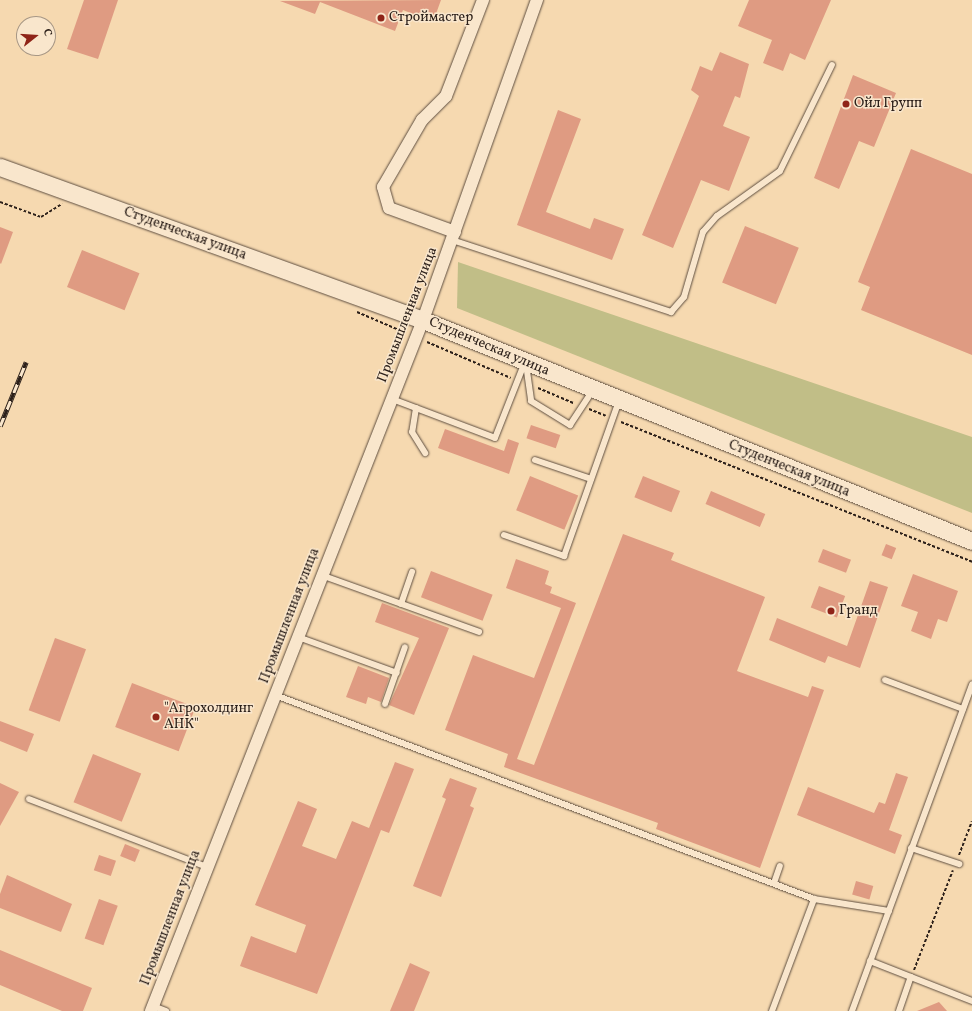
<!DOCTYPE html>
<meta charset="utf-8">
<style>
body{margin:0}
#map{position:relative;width:972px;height:1011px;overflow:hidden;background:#f6d9b0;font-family:Vollkorn,serif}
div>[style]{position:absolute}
.green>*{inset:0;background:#c1be87}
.building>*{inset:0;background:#df9b82;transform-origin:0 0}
.path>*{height:2px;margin-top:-1px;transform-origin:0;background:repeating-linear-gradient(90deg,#2c201a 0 3px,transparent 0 5px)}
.roads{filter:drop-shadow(0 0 1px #5e4e40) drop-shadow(0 0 1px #5e4e40)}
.service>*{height:6px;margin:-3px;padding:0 3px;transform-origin:3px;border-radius:3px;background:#f9e6cc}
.minor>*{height:12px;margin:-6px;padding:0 6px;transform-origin:6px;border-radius:6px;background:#f9e6cc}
.secondary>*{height:17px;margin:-8.5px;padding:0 8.5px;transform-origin:8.5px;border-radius:8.5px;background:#f9e6cc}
.rail>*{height:4.5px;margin-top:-2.25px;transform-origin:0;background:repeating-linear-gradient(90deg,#f9e6cc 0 9px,#2c201a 0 18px);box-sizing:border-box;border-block:1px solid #2c201a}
.dots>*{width:11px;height:11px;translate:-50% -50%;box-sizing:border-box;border:2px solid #f9e6cc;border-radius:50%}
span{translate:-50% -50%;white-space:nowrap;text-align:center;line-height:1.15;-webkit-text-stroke:3px #f9e6cc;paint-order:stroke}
.poi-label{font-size:14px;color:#2c201a}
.left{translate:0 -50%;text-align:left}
.street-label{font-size:14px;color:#2c201a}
.north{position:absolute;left:16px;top:16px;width:40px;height:40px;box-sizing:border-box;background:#f9e6cc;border:1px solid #a79785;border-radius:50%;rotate:73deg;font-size:11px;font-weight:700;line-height:16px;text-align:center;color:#2c201a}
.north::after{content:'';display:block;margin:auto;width:14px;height:18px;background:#8f2418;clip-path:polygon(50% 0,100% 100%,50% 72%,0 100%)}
</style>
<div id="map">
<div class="green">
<i style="clip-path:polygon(458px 262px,972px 437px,972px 513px,457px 308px)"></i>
</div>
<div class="building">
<i style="clip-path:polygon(84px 0,118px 0,98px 59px,67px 49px)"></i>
<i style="clip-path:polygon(441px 0,433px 22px,403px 10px,395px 31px,320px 2px,315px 14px,280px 1px)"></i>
<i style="clip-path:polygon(749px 0,831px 0,805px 60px,790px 53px,783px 71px,763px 63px,772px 40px,738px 26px)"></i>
<i style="clip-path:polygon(720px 52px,749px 64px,740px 98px,735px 96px,723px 126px,750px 137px,729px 191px,701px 180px,673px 248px,642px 235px,699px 96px,691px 90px,700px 66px,712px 71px)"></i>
<i style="clip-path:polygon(853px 75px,896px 93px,874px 147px,859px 141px,839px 189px,814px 178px)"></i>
<i style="clip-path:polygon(558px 110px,581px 119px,546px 212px,590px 229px,594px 218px,624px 229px,612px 260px,517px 225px)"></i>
<i style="clip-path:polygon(911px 149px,972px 174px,972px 355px,861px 310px,870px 287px,858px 282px)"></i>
<i style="left:745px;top:226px;width:58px;height:61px;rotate:22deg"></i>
<i style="clip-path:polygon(0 227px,13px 232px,1px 264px,0 263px)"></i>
<i style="left:82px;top:250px;width:62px;height:40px;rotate:22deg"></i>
<i style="left:531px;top:425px;width:31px;height:14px;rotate:19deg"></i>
<i style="clip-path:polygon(445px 429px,504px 451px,508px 439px,519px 443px,509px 474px,438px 448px)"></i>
<i style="left:530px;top:476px;width:52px;height:37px;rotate:22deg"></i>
<i style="left:643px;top:476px;width:40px;height:23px;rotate:22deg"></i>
<i style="left:711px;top:491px;width:59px;height:14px;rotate:23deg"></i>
<i style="clip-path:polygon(623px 534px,674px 553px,671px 560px,765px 597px,737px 671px,808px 697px,812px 686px,824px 690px,760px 868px,656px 829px,658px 823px,504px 767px,508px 754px,445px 730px,473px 655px,534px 678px,561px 608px,506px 588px,516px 559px,549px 571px,545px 584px,552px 587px,550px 593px,576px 603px,517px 759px,534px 765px)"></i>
<i style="left:886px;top:544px;width:11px;height:12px;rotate:22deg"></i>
<i style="left:823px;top:549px;width:30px;height:14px;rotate:21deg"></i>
<i style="left:431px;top:571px;width:66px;height:28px;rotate:21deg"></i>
<i style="clip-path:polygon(913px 574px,958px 591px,947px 622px,938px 619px,931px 639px,911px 631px,918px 612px,901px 606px)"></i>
<i style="clip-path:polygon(870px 581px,888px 587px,860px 668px,828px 656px,825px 663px,769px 640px,777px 618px,847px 646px)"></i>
<i style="left:819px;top:586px;width:28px;height:23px;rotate:21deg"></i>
<i style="clip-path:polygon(382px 603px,449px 628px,414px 715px,389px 705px,419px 638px,375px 622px)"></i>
<i style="left:55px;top:638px;width:33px;height:77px;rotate:20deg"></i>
<i style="clip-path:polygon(358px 666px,389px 678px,381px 702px,368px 697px,366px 704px,346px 697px)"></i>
<i style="left:132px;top:683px;width:68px;height:47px;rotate:21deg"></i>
<i style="clip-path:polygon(0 721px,34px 734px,27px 752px,0 741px)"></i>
<i style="left:93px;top:754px;width:52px;height:52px;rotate:22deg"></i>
<i style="clip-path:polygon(395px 762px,414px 769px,389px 833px,381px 830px,317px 994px,240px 966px,251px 936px,296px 953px,306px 925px,255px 905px,298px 801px,317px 809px,302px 846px,336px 859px,352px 821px,369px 828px)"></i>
<i style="clip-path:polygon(896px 773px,908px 777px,889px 830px,902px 835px,895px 854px,797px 815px,808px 787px,874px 813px,879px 802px,885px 804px)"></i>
<i style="clip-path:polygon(450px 778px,477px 788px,470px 806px,474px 808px,441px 897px,413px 886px,446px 799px,442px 797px)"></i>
<i style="clip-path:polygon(0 783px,19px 792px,0 826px)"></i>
<i style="left:125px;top:844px;width:16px;height:13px;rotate:22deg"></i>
<i style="left:99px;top:855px;width:18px;height:16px;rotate:19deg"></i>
<i style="clip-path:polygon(7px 875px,72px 904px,61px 932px,0 908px,0 894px)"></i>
<i style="left:856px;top:881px;width:18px;height:14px;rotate:16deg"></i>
<i style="left:99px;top:899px;width:20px;height:42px;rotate:20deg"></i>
<i style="clip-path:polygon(0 950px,92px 988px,83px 1011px,62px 1011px,0 985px)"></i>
<i style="clip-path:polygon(410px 963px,430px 972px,414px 1011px,390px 1011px)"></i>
<i style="clip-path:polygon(939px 1002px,947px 1011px,917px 1011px)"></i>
</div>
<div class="path">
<i style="left:0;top:202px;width:44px;rotate:20.1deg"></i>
<i style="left:41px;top:217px;width:25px;rotate:-32deg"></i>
<i style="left:357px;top:312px;width:53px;rotate:23.2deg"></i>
<i style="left:427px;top:342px;width:91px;rotate:23.2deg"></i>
<i style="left:538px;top:388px;width:39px;rotate:23deg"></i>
<i style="left:589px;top:409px;width:18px;rotate:22deg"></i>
<i style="left:621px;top:422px;width:378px;rotate:21.7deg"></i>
<i style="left:959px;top:855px;width:36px;rotate:-69deg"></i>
<i style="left:914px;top:970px;width:107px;rotate:-68.7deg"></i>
</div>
<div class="roads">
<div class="service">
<i style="left:452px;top:240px;width:231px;rotate:18.2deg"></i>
<i style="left:671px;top:312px;width:20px;rotate:-49deg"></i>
<i style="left:684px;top:297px;width:68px;rotate:-73.7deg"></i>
<i style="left:703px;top:232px;width:21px;rotate:-49deg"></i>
<i style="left:717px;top:216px;width:77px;rotate:-35.5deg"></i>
<i style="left:780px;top:171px;width:118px;rotate:-63.9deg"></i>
<i style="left:526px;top:364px;width:37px;rotate:82deg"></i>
<i style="left:531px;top:401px;width:46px;rotate:31.6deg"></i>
<i style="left:570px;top:425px;width:42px;rotate:-56.7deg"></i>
<i style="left:392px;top:399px;width:110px;rotate:20.7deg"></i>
<i style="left:495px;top:438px;width:82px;rotate:-68.5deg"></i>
<i style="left:416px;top:408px;width:24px;rotate:99deg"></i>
<i style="left:412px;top:432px;width:25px;rotate:58deg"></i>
<i style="left:535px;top:460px;width:59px;rotate:18.7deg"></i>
<i style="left:504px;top:535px;width:64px;rotate:19.3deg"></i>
<i style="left:564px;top:556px;width:164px;rotate:-70.5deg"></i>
<i style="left:321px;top:575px;width:168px;rotate:19.8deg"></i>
<i style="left:401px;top:604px;width:34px;rotate:-71deg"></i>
<i style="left:298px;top:637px;width:105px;rotate:20deg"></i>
<i style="left:885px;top:680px;width:83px;rotate:20.4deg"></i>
<i style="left:275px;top:695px;width:576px;rotate:20.73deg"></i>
<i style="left:385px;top:704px;width:60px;rotate:-70.7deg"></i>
<i style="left:29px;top:799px;width:191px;rotate:20.9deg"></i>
<i style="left:911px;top:848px;width:51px;rotate:18.4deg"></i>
<i style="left:774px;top:883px;width:18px;rotate:-71deg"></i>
<i style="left:870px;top:961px;width:110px;rotate:21.4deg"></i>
<i style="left:153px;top:1006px;width:14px;rotate:21deg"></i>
<i style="left:772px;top:1011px;width:120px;rotate:-69.4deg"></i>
<i style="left:814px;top:899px;width:76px;rotate:9.1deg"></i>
<i style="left:852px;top:1011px;width:348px;rotate:-69.8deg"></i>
<i style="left:899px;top:1011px;width:36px;rotate:-71deg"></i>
</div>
<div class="minor">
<i style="left:455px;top:232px;width:70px;rotate:-160deg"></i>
<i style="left:389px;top:208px;width:22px;rotate:-106deg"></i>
<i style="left:383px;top:187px;width:78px;rotate:-59.8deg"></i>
<i style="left:422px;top:120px;width:34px;rotate:-45deg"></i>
<i style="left:446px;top:96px;width:103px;rotate:-68.9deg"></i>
<i style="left:151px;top:1011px;width:743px;rotate:-68.51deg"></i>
<i style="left:423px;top:320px;width:340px;rotate:-70.4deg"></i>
</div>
<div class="secondary">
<i style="left:0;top:167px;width:450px;rotate:19.9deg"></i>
<i style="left:423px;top:320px;width:592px;rotate:21.93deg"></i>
</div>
</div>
<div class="rail">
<i style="left:0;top:426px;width:69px;rotate:-67.9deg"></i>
</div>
<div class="dots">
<i style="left:381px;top:18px;background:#8f2418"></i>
<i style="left:846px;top:104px;background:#8f2418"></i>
<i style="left:831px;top:611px;background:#8f2418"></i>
<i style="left:156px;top:717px;background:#8f2418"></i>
</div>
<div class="poi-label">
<span class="left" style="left:389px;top:18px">Строймастер</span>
<span class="left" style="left:854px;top:104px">Ойл Групп</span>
<span class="left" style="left:839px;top:611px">Гранд</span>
<span class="left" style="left:164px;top:717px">"Агрохолдинг<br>АНК"</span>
</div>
<div class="street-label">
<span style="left:185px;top:234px;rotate:20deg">Студенческая улица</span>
<span style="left:408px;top:315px;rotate:-69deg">Промышленная улица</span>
<span style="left:489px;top:347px;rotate:23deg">Студенческая улица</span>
<span style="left:789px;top:469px;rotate:22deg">Студенческая улица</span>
<span style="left:290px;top:616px;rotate:-69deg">Промышленная улица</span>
<span style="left:171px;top:918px;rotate:-69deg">Промышленная улица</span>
</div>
<div class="north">С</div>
</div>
